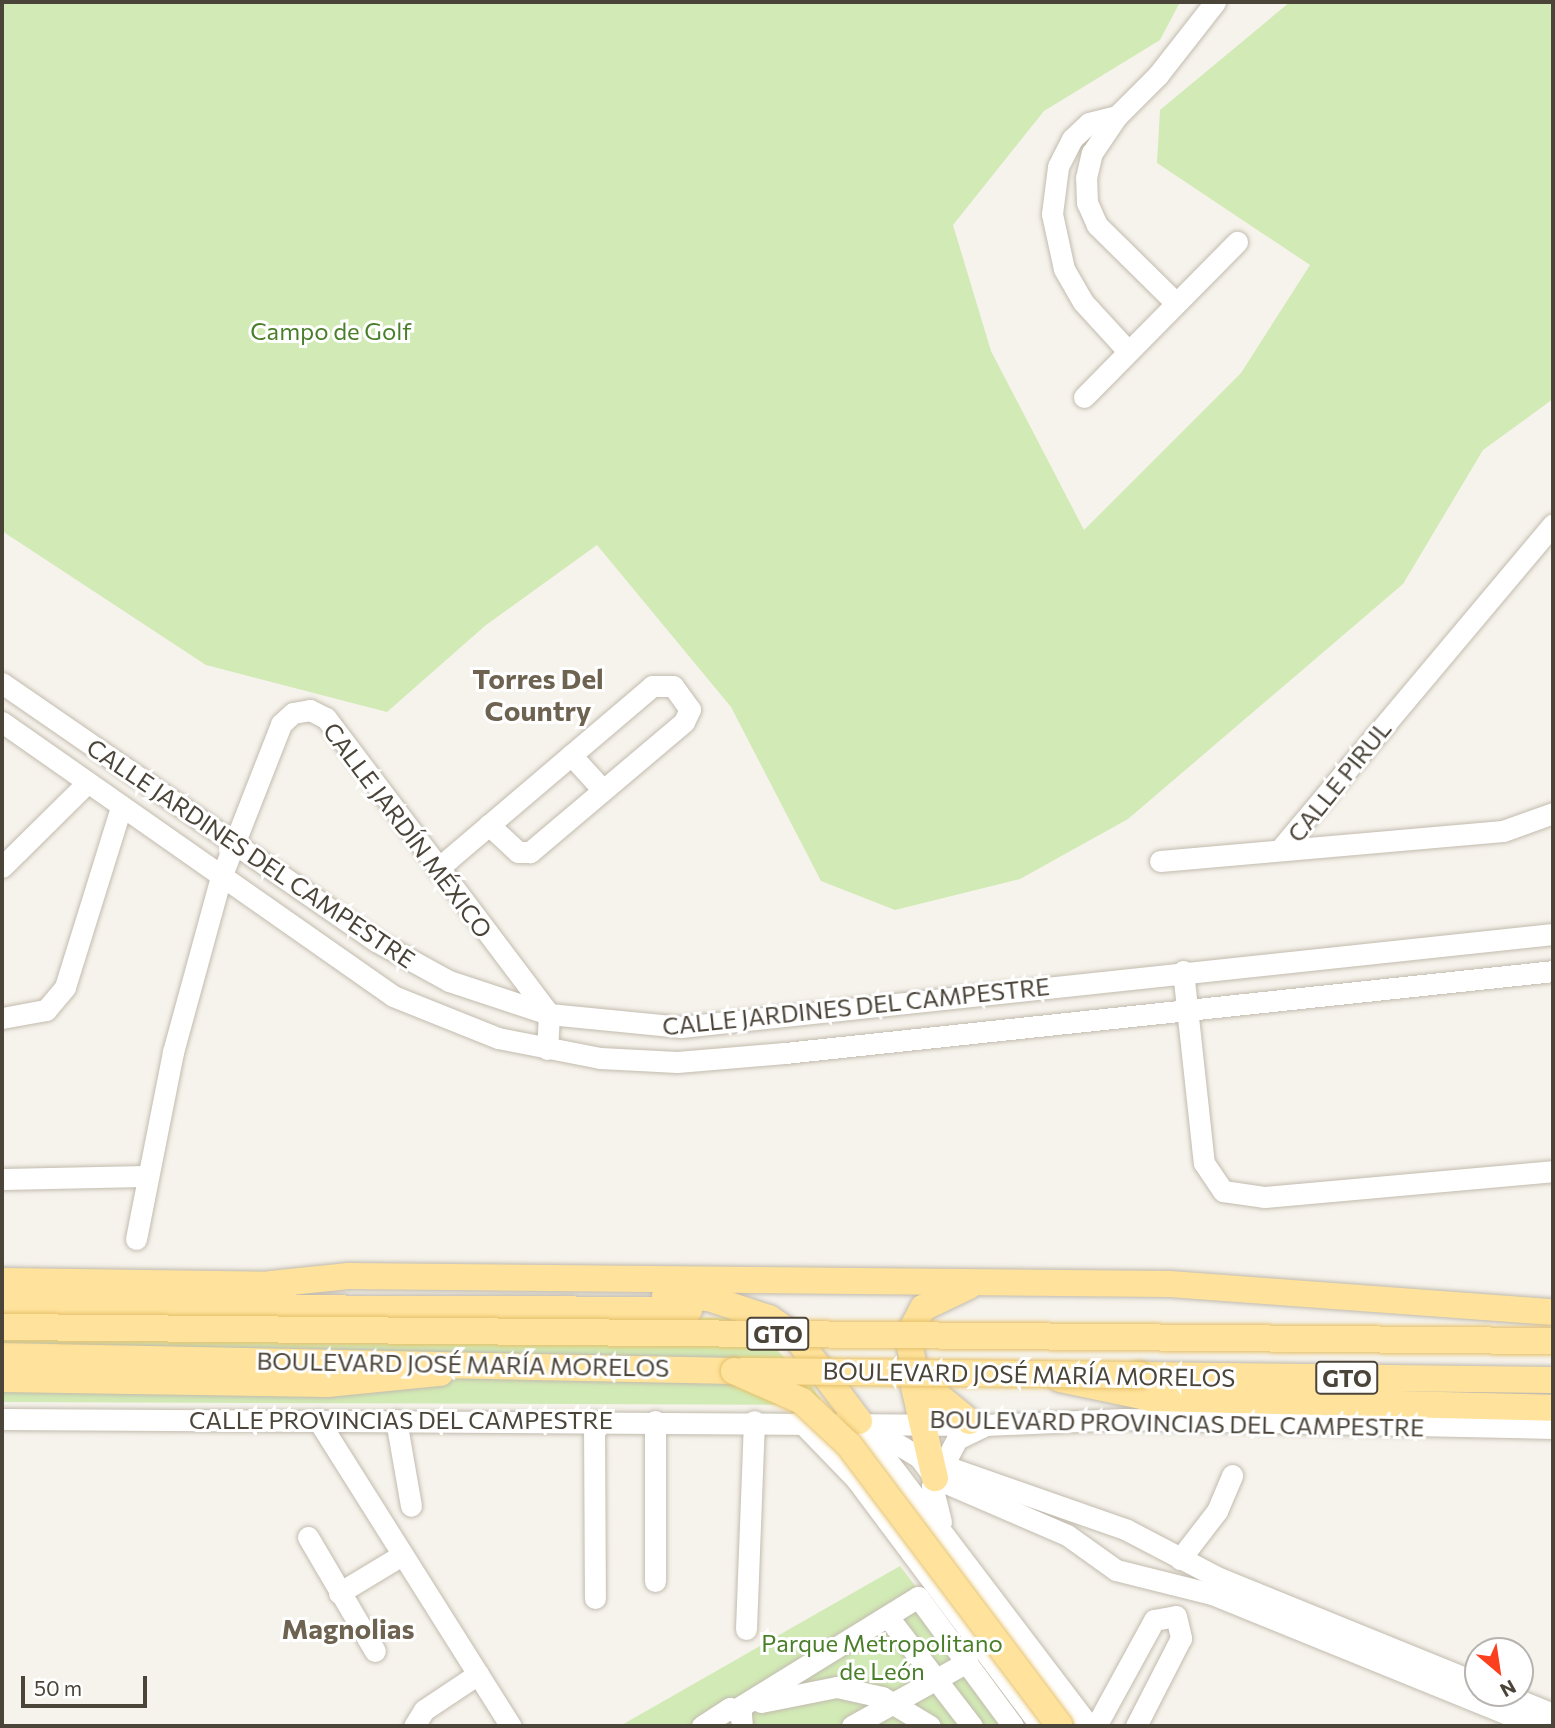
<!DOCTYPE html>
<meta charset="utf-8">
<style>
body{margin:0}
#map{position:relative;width:1555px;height:1728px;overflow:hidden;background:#f6f3ec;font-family:Commissioner,sans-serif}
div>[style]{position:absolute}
.green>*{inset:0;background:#d2eab5}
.roads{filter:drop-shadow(0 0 2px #c2bbae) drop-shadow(0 0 2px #c2bbae)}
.minor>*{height:21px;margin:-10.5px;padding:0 10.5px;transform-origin:10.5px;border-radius:10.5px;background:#fff}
.major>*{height:26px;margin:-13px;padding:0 13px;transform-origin:13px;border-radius:13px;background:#ffe39c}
.bridges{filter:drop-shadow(0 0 2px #e6c16a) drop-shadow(0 0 2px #e6c16a)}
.major-bridge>*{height:26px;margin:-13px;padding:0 13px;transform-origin:13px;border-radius:13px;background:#ffe39c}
span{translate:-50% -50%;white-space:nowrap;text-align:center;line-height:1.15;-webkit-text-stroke:6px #fff;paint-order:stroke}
.shield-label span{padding:2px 5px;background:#fff;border:2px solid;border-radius:5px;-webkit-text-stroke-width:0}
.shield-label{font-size:23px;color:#4b4439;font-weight:700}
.park-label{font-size:24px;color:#4a7f2a}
.street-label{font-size:24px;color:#4b4439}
.quarter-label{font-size:28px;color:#6e6250;font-weight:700}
.frame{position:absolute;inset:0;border:4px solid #4b4439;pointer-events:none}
.north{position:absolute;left:1464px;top:1637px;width:70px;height:70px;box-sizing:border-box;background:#fff;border:2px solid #b7b4b0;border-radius:50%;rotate:151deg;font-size:19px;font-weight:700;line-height:28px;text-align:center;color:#4b4439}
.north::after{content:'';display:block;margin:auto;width:24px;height:32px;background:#fc3f1d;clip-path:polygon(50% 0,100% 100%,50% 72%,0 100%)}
.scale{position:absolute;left:21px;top:1676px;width:126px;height:32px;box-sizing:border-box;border:4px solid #4b4439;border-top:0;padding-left:9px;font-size:21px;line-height:24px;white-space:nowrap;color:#4b4439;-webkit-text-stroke:5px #fff;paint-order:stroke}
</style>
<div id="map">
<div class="green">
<i style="clip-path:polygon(2px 2px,1180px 2px,1160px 40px,1044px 111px,953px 225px,991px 351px,1084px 530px,1241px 373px,1310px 265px,1157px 163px,1160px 110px,1290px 2px,1553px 2px,1553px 399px,1483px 450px,1403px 584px,1128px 819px,1020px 879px,895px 910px,821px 881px,731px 707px,597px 545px,486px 625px,387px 712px,206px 665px,2px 531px)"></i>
<i style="clip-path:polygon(2px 1294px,407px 1315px,745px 1318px,811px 1384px,823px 1405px,2px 1402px)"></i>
<i style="clip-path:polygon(900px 1566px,1022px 1726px,620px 1726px)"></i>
</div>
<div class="roads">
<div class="minor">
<i style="left:1117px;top:116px;width:29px;rotate:166deg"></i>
<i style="left:1089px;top:123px;width:23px;rotate:137deg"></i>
<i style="left:1072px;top:139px;width:31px;rotate:117deg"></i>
<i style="left:1058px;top:167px;width:47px;rotate:97.3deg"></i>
<i style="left:1052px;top:214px;width:56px;rotate:77.7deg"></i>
<i style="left:1064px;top:269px;width:38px;rotate:60deg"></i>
<i style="left:1083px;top:302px;width:65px;rotate:47.5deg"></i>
<i style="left:1175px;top:302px;width:110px;rotate:-135.4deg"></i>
<i style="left:1097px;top:225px;width:24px;rotate:-114deg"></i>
<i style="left:1087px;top:203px;width:25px;rotate:-92deg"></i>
<i style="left:1086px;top:178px;width:26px;rotate:-77deg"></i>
<i style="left:1092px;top:153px;width:45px;rotate:-56deg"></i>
<i style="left:1117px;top:116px;width:58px;rotate:-45deg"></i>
<i style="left:1158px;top:75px;width:93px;rotate:-52deg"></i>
<i style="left:1084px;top:397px;width:218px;rotate:-45.4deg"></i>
<i style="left:2px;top:683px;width:454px;rotate:34.6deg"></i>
<i style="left:376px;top:941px;width:83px;rotate:28.7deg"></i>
<i style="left:449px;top:981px;width:105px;rotate:18.3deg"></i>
<i style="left:549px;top:1014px;width:133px;rotate:5.6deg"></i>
<i style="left:681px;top:1027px;width:877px;rotate:-6.09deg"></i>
<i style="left:2px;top:722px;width:477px;rotate:35deg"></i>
<i style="left:393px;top:996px;width:113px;rotate:21.8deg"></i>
<i style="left:498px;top:1038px;width:104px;rotate:11.1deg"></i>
<i style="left:600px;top:1058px;width:77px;rotate:3deg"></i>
<i style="left:677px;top:1062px;width:108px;rotate:-4.8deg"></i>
<i style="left:785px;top:1053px;width:772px;rotate:-6.09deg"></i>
<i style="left:571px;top:755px;width:47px;rotate:47.6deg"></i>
<i style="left:1283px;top:846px;width:420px;rotate:-50deg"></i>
<i style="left:1160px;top:861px;width:344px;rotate:-5deg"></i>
<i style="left:1503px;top:831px;width:53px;rotate:-19.8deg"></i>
<i style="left:2px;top:867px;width:120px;rotate:-44.7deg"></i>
<i style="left:438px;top:869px;width:15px;rotate:-42deg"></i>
<i style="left:449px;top:859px;width:267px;rotate:-40.4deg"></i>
<i style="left:652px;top:686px;width:21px"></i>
<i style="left:673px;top:686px;width:29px;rotate:54deg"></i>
<i style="left:690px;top:709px;width:14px;rotate:115deg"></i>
<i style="left:684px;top:722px;width:202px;rotate:139.8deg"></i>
<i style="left:530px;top:852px;width:12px;rotate:180deg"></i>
<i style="left:518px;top:852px;width:40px;rotate:-137deg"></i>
<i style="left:1183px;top:971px;width:193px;rotate:83.8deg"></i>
<i style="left:1204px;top:1163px;width:34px;rotate:56deg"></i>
<i style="left:1223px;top:1191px;width:41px;rotate:8.3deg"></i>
<i style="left:1264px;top:1197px;width:290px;rotate:-5.1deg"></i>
<i style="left:2px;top:1018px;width:45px;rotate:-10.3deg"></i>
<i style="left:46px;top:1010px;width:30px;rotate:-50deg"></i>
<i style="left:65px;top:987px;width:189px;rotate:-72.7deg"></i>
<i style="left:2px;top:1179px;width:144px;rotate:-1.2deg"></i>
<i style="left:136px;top:1239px;width:191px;rotate:-78.8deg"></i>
<i style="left:173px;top:1052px;width:178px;rotate:-74.7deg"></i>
<i style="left:220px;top:880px;width:168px;rotate:-68.6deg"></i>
<i style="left:281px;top:724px;width:16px;rotate:-43deg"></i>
<i style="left:293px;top:713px;width:17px;rotate:-10deg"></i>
<i style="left:310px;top:710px;width:18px;rotate:27deg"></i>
<i style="left:326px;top:718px;width:371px;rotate:53deg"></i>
<i style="left:549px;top:1014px;width:35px;rotate:93deg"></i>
<i style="left:2px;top:1419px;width:984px;rotate:0.35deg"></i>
<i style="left:986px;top:1425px;width:138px;rotate:-2.5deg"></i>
<i style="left:1124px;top:1419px;width:429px;rotate:1.2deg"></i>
<i style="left:318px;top:1420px;width:362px;rotate:57.8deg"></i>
<i style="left:396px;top:1420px;width:87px;rotate:80.1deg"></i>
<i style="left:594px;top:1421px;width:177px;rotate:89.7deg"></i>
<i style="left:655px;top:1421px;width:160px;rotate:90deg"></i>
<i style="left:800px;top:1421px;width:81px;rotate:46deg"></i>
<i style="left:856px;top:1479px;width:309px;rotate:53.2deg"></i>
<i style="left:859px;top:1421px;width:70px;rotate:31deg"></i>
<i style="left:919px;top:1457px;width:26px;rotate:53deg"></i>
<i style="left:935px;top:1478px;width:144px;rotate:23.4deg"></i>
<i style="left:1067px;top:1535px;width:60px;rotate:35.5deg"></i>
<i style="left:1116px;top:1570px;width:99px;rotate:14deg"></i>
<i style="left:1212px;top:1594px;width:351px;rotate:22.1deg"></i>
<i style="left:862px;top:1427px;width:375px;rotate:52.8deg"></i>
<i style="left:919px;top:1457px;width:220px;rotate:19.3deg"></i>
<i style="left:1127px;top:1530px;width:104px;rotate:27.6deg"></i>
<i style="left:1219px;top:1578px;width:279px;rotate:22.1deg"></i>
<i style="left:941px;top:1522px;width:37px;rotate:-104deg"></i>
<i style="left:932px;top:1486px;width:53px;rotate:-62deg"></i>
<i style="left:957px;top:1439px;width:32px;rotate:-26deg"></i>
<i style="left:308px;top:1537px;width:132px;rotate:59.6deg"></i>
<i style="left:1180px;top:1559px;width:61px;rotate:-52.4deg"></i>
<i style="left:1217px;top:1511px;width:39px;rotate:-67deg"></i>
<i style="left:339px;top:1593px;width:74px;rotate:-31.1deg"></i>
<i style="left:888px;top:1617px;width:138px;rotate:52.4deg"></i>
<i style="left:746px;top:1629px;width:208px;rotate:-87.8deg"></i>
<i style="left:1501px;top:1693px;width:56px;rotate:22deg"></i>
<i style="left:761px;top:1702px;width:77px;rotate:-11.2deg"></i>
<i style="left:837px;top:1687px;width:46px;rotate:12.5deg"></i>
<i style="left:882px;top:1697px;width:56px;rotate:31.1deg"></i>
<i style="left:735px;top:1710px;width:215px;rotate:-31.7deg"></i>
<i style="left:918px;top:1597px;width:160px;rotate:53.6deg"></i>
<i style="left:414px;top:1726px;width:19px;rotate:-58deg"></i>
<i style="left:424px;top:1710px;width:65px;rotate:-33.7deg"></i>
<i style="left:702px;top:1726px;width:33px;rotate:-33deg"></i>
<i style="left:730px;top:1708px;width:13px;rotate:32deg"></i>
<i style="left:741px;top:1715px;width:11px;rotate:85deg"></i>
<i style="left:852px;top:1726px;width:132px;rotate:-29.1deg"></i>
<i style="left:1096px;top:1726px;width:121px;rotate:-61.3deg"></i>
<i style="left:1154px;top:1620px;width:22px;rotate:-10deg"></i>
<i style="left:1176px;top:1616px;width:23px;rotate:77deg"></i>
<i style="left:1181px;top:1638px;width:99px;rotate:117.1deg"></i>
</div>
<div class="major">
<i style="left:2px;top:1281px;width:285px;rotate:0.8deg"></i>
<i style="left:271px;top:1284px;width:78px;rotate:-5.9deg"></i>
<i style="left:349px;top:1276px;width:820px;rotate:0.56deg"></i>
<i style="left:1169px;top:1284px;width:385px;rotate:4.2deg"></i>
<i style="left:665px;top:1296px;width:43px;rotate:2.7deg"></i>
<i style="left:708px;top:1298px;width:64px;rotate:18.2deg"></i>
<i style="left:769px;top:1318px;width:33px;rotate:35deg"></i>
<i style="left:796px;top:1337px;width:105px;rotate:53.1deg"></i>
<i style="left:2px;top:1307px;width:687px;rotate:0.25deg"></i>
<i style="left:2px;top:1356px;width:732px;rotate:1.17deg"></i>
<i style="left:910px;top:1369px;width:112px;rotate:77.1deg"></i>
<i style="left:1140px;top:1375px;width:413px;rotate:0.7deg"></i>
<i style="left:2px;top:1379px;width:325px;rotate:0.9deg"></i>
<i style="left:327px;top:1384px;width:114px;rotate:-5.6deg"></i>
<i style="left:1060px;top:1379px;width:93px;rotate:11.8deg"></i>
<i style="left:1151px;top:1398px;width:402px;rotate:1.4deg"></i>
<i style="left:969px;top:1421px;width:68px;rotate:-140.9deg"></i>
<i style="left:916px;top:1378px;width:43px;rotate:-100.8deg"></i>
<i style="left:908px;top:1336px;width:32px;rotate:-62deg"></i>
<i style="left:923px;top:1308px;width:51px;rotate:-25.6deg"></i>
</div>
</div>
<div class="bridges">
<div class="major-bridge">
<i style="left:2px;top:1327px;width:1551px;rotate:0.52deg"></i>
<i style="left:734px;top:1371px;width:74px;rotate:23.8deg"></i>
<i style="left:802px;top:1401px;width:64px;rotate:43.1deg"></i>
<i style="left:849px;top:1445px;width:351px;rotate:53.1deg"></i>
<i style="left:743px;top:1371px;width:397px;rotate:0.6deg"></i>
</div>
</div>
<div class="shield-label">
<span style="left:778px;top:1334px">GTO</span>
<span style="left:1347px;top:1378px">GTO</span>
</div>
<div class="park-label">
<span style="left:331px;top:331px">Campo de Golf</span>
<span style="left:882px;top:1657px">Parque Metropolitano<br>de León</span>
</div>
<div class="street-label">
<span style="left:1339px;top:781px;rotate:-51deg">CALLE PIRUL</span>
<span style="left:408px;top:830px;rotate:53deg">CALLE JARDÍN MÉXICO</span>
<span style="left:251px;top:853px;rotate:34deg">CALLE JARDINES DEL CAMPESTRE</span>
<span style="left:856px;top:1006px;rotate:-6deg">CALLE JARDINES DEL CAMPESTRE</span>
<span style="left:463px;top:1364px;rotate:1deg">BOULEVARD JOSÉ MARÍA MORELOS</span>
<span style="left:1029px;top:1374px;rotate:1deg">BOULEVARD JOSÉ MARÍA MORELOS</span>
<span style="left:401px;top:1420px">CALLE PROVINCIAS DEL CAMPESTRE</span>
<span style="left:1177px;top:1423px;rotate:1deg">BOULEVARD PROVINCIAS DEL CAMPESTRE</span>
</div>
<div class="quarter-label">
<span style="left:538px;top:694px">Torres Del<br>Country</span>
<span style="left:348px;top:1628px">Magnolias</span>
</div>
<div class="frame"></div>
<div class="north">N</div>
<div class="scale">50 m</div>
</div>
